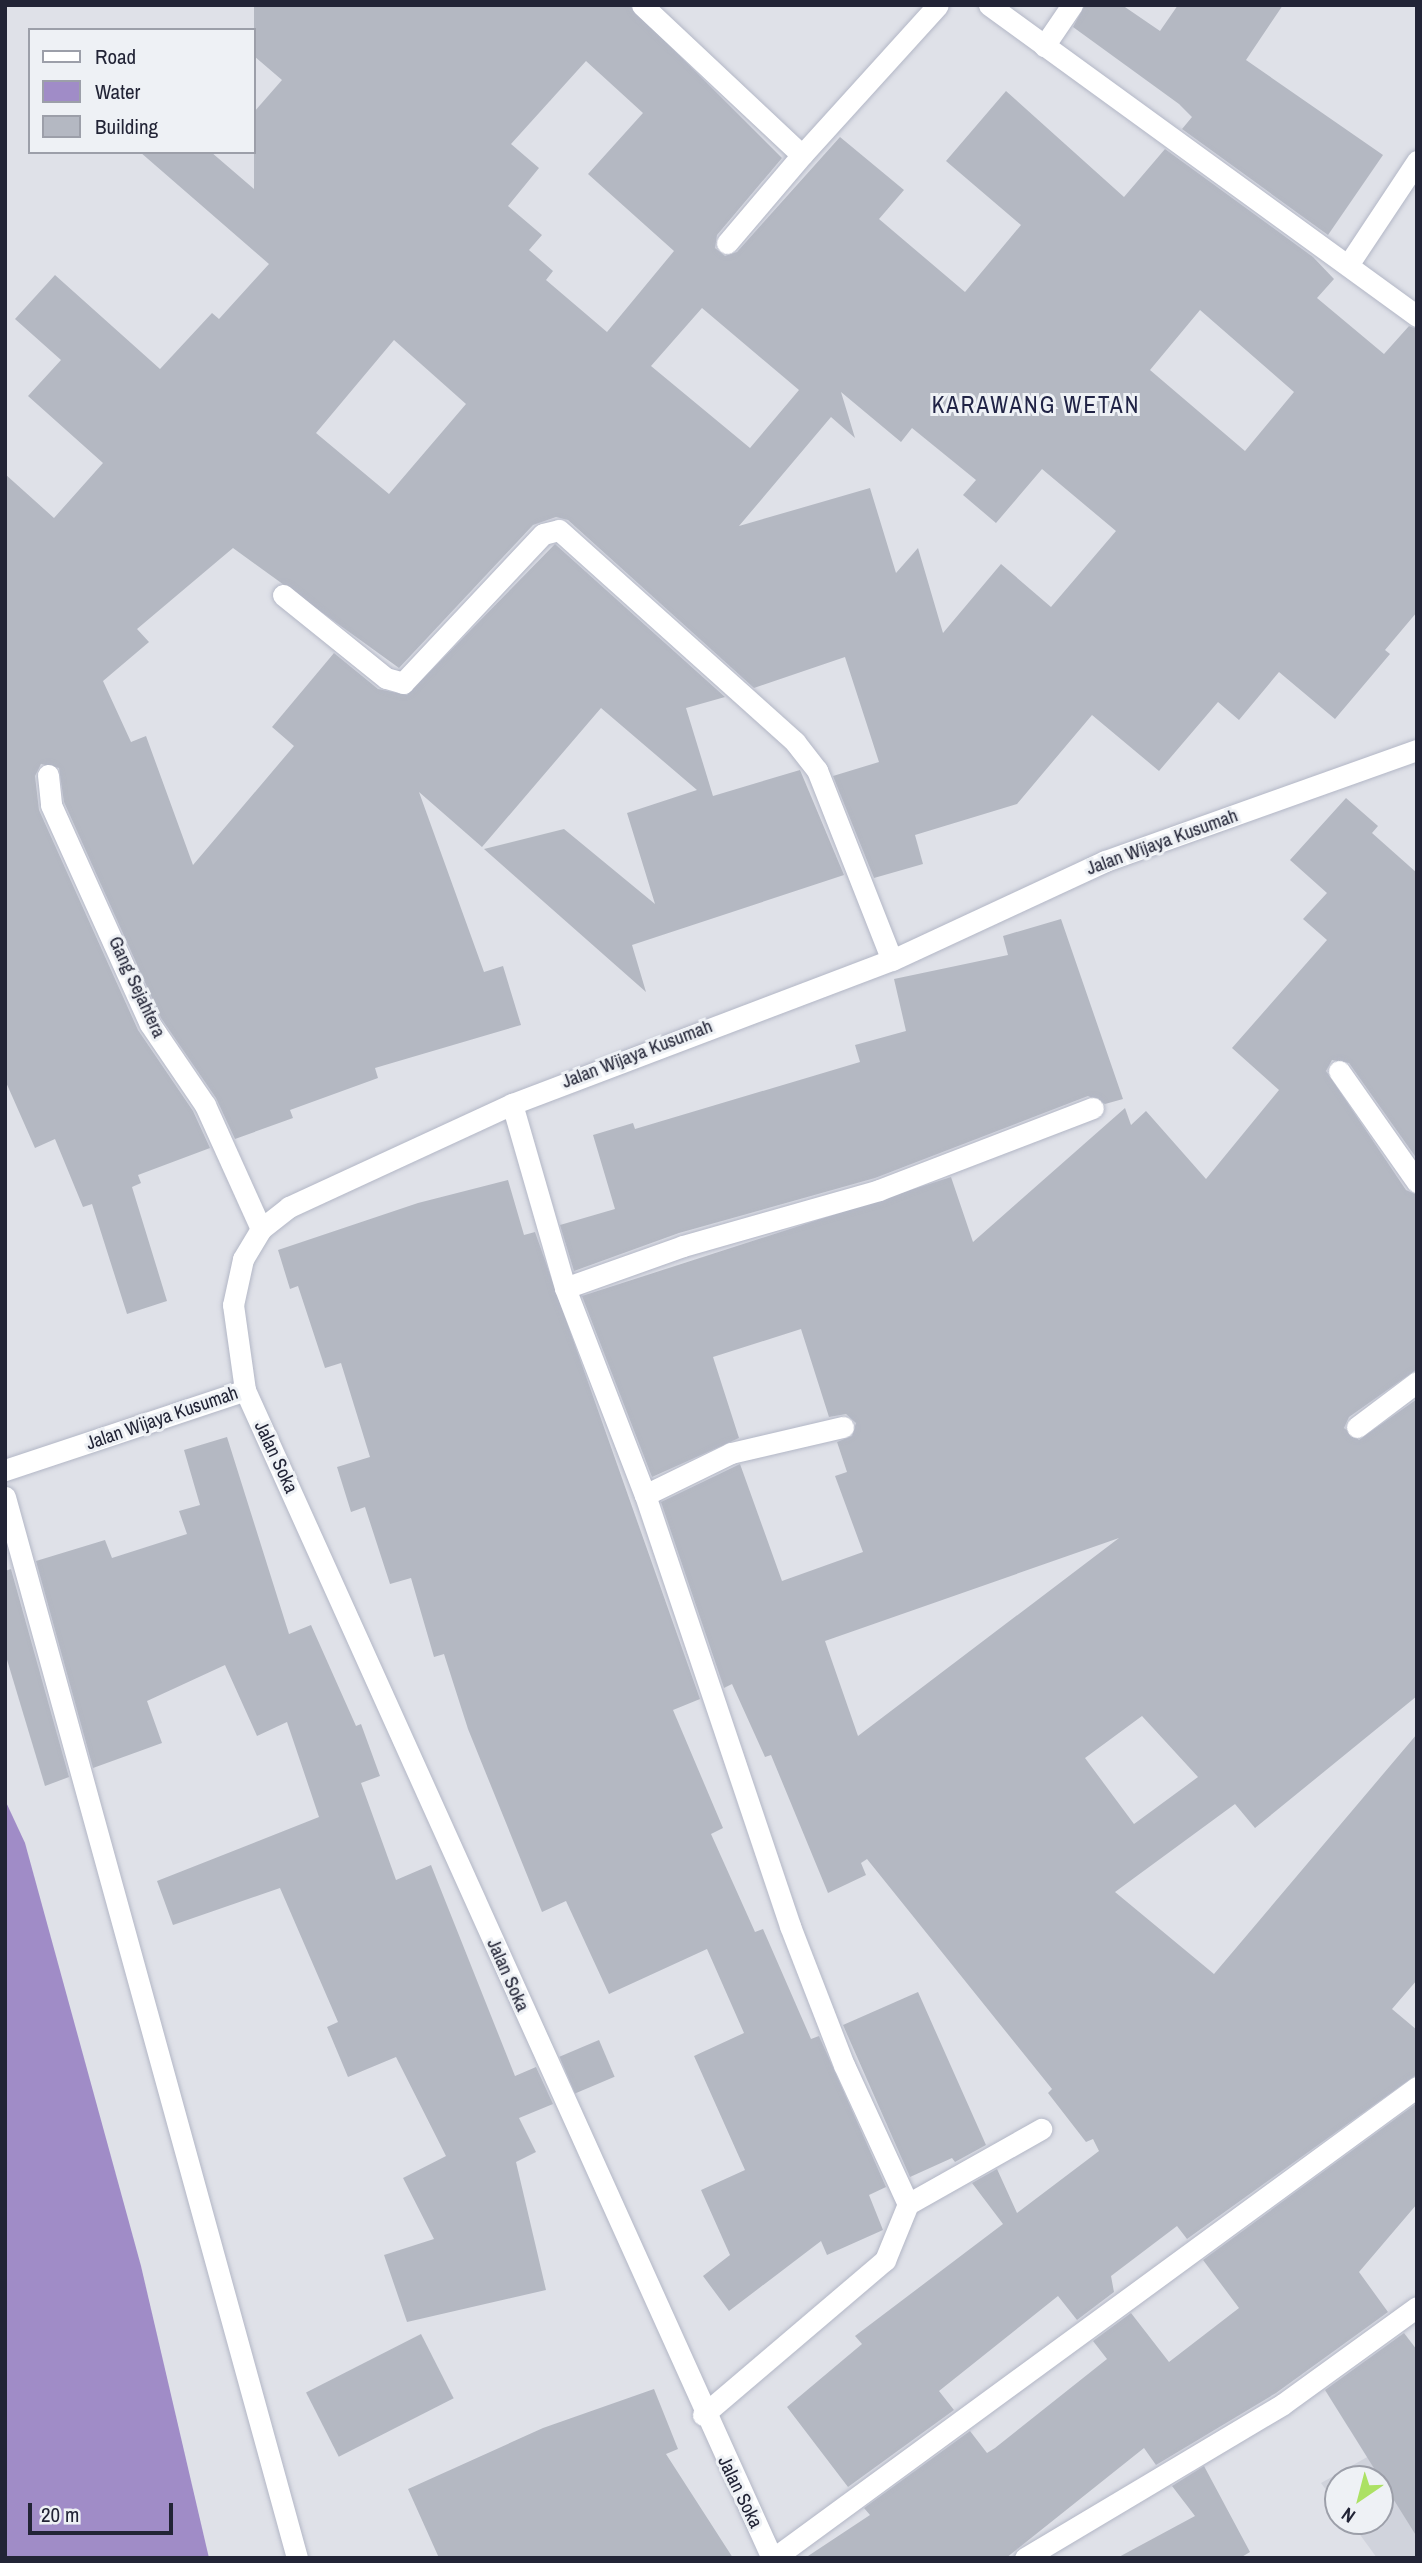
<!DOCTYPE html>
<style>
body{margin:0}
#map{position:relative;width:1422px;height:2563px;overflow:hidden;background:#dfe1e8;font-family:"Archivo Narrow",sans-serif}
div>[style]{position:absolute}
.built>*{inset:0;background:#d0d3dc}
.water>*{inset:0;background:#a08cc7}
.building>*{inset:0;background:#b4b8c2;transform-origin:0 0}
.roads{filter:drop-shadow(0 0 2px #b3b7c6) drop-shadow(0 0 2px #b3b7c6)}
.street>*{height:21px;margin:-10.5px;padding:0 10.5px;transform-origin:10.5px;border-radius:10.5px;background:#fff}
.secondary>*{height:21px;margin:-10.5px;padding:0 10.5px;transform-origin:10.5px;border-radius:10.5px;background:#fff}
span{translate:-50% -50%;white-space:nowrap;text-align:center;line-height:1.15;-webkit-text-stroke:6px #eef1f5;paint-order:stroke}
.street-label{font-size:19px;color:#222436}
.quarter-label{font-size:23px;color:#202345;letter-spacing:2px}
.frame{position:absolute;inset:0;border:7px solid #222436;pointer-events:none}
.legend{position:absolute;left:28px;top:28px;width:228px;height:126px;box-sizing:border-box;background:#eef1f5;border:2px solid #9c9fa9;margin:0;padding:9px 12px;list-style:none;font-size:21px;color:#222436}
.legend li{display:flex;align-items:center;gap:14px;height:35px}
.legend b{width:35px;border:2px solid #9c9fa9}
.north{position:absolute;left:1324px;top:2465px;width:70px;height:70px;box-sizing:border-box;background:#eef1f5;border:2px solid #9c9fa9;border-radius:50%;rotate:215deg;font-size:19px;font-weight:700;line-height:28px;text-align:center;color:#222436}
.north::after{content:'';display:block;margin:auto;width:24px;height:32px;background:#ace164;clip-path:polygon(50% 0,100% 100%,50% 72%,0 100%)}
.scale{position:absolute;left:28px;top:2503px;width:145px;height:32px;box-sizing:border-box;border:4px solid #222436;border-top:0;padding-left:9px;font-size:21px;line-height:24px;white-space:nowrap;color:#222436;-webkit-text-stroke:5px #eef1f5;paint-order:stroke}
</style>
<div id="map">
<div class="built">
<i style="clip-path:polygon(1417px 2429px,1417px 2558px,1377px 2558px,1350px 2521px,1380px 2521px,1380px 2479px,1338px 2479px,1338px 2506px,1321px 2483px)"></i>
</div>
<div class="water">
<i style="clip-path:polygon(5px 1800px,25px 1843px,141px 2266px,209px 2558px,5px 2558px)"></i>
</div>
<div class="building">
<i style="clip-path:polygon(evenodd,254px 5px,629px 5px,782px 158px,717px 235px,715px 248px,725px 256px,737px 252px,840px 137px,904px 190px,879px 219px,965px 292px,1021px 225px,946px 161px,1006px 91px,1124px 197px,1165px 149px,1313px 257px,1334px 279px,1317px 298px,1384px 354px,1409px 326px,1417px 329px,1417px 612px,1385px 650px,1390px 654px,1335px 719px,1279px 672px,1239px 720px,1218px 702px,1159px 771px,1092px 715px,1017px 804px,915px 835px,923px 864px,874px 878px,833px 776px,879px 762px,845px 657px,754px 688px,568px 520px,556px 517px,533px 525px,399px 668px,233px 548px,137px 629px,149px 642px,103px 681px,131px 742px,146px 736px,193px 865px,294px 746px,272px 727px,334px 653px,378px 689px,407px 695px,555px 544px,725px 697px,686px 708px,713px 796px,800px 770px,844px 875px,632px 945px,646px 992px,484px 849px,564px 829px,655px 904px,627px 813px,697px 790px,601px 708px,482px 847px,419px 792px,484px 972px,503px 966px,521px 1025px,375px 1068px,378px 1078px,290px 1110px,293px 1118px,235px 1139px,216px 1098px,161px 1018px,64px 802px,59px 768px,41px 764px,35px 776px,39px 810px,138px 1030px,193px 1111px,210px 1148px,138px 1175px,141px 1183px,132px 1187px,167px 1301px,127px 1314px,92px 1204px,83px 1207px,55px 1139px,35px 1148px,5px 1080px,5px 474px,54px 518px,103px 463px,28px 396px,61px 360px,15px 319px,55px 275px,160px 369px,212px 313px,219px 319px,269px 264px,140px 152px,211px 152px,254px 189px,254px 112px,282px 80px,254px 56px,254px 5px,586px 61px,643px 113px,588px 174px,674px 251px,607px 332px,546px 280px,553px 271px,529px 250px,542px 235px,508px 206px,539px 168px,511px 144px,586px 61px,254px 5px,702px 308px,799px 390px,750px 448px,651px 366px,702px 308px,254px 5px,1200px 310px,1294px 392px,1245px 451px,1150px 370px,1200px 310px,254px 5px,394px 340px,466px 404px,389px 494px,316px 433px,394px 340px,254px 5px,841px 392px,901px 442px,912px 428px,976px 480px,963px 495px,996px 523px,1042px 469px,1116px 531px,1051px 607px,1001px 564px,943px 633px,918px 548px,896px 573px,870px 488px,739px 526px,831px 417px,855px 438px,841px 392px)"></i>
<i style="clip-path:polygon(1085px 5px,1122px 5px,1160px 31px,1178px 5px,1283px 5px,1246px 60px,1383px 155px,1328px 235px,1182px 129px,1192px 117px,1179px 104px,1073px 27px)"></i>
<i style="clip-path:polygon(evenodd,1346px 798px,1378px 826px,1372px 833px,1417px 873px,1417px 1159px,1349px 1063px,1332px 1060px,1326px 1071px,1406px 1190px,1417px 1195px,1417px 1369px,1349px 1417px,1344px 1428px,1359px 1440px,1417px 1399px,1417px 1696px,1255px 1828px,1235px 1804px,1115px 1892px,1214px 1974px,1417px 1734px,1417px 1980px,1392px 2009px,1417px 2030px,1417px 2074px,1187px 2239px,1177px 2226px,1111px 2276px,1114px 2292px,1077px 2320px,1058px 2296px,939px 2391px,954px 2410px,848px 2487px,787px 2407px,862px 2344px,855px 2336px,1003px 2224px,972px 2183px,997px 2169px,1017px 2213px,1099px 2151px,1093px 2139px,1086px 2142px,1048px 2093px,1052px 2089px,867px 1859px,861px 1863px,866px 1875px,828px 1893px,771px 1755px,765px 1757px,732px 1684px,724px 1688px,661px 1502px,740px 1464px,782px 1581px,863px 1552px,835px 1476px,847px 1472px,837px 1442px,852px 1436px,856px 1423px,846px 1414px,829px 1417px,801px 1329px,713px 1357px,739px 1438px,652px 1477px,582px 1296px,951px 1177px,973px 1242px,1125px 1108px,1131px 1125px,1146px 1111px,1206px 1179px,1279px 1090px,1232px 1048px,1327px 940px,1303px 919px,1327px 893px,1290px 860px,1346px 798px,1119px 1538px,858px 1736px,825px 1641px,1119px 1538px,1346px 798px,1142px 1716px,1198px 1777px,1134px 1824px,1085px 1758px,1142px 1716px)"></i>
<i style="clip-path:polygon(1061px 919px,1123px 1099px,1105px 1104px,1088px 1096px,875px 1178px,679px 1233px,574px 1271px,560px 1225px,615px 1209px,593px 1135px,633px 1123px,635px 1129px,860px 1062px,855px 1045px,906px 1031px,894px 979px,1008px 955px,1003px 936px)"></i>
<i style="clip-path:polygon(508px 1180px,524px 1235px,535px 1232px,700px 1699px,673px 1710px,723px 1828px,711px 1834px,755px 1932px,763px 1929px,811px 2039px,819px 2036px,886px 2187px,869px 2195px,883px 2230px,827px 2255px,821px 2241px,729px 2311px,703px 2276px,730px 2255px,701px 2190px,745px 2170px,694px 2056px,744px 2033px,707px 1949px,609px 1994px,566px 1901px,542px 1912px,468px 1729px,444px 1654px,434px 1657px,411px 1578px,390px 1584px,365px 1507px,351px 1512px,337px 1467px,370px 1457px,341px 1363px,325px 1368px,298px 1286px,290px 1289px,278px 1250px,418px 1203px)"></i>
<i style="clip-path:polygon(227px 1437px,289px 1634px,311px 1625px,356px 1726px,361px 1724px,380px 1776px,361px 1783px,396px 1880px,431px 1865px,515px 2076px,536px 2067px,553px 2104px,519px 2118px,536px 2152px,516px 2162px,546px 2290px,407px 2322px,384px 2255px,434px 2239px,403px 2178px,446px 2156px,396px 2057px,348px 2077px,327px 2027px,338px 2022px,280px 1888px,173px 1925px,157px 1881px,319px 1817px,287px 1722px,257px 1736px,225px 1665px,147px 1701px,162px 1743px,93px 1768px,36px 1561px,105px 1540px,112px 1558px,187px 1534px,179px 1511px,200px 1505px,184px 1450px)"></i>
<i style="clip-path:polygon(11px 1569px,69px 1777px,45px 1786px,5px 1653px,5px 1571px)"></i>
<i style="clip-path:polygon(918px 1992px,986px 2145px,955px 2162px,952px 2158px,910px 2177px,843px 2025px)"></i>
<i style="left:599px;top:2040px;width:40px;height:43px;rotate:67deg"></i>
<i style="clip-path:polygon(1417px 2103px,1417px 2204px,1359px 2272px,1388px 2312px,1276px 2393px,1156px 2465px,1144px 2448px,1006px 2558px,805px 2558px,870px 2515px,864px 2508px,970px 2431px,987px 2453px,995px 2448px,1107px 2359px,1093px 2341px,1131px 2313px,1169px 2362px,1239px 2308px,1203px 2260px)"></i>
<i style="clip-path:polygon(1404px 2333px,1417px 2350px,1417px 2537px,1325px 2390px)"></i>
<i style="left:421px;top:2334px;width:72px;height:129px;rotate:63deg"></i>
<i style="clip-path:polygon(654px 2389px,678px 2449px,666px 2454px,733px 2558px,439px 2558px,408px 2489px,543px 2428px)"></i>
<i style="clip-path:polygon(1204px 2466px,1250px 2552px,1240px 2558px,1117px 2558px,1195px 2516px,1172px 2486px)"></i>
</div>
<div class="roads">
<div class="street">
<i style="left:642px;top:5px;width:219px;rotate:43.2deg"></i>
<i style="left:802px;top:155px;width:202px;rotate:-47.8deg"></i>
<i style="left:989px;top:5px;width:529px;rotate:36deg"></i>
<i style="left:1044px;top:46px;width:50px;rotate:-55.7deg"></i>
<i style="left:727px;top:243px;width:116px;rotate:-49.6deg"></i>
<i style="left:1348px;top:265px;width:125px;rotate:-56.4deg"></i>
<i style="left:283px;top:595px;width:132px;rotate:38.9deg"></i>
<i style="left:386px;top:678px;width:18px;rotate:16deg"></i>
<i style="left:403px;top:683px;width:204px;rotate:-46.8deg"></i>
<i style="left:543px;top:534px;width:16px;rotate:-14deg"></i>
<i style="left:559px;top:530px;width:317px;rotate:41.9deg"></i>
<i style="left:795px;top:742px;width:36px;rotate:52deg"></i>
<i style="left:817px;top:770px;width:204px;rotate:68.5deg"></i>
<i style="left:48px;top:775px;width:30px;rotate:84deg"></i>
<i style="left:51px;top:805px;width:240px;rotate:65.7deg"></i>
<i style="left:150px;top:1024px;width:98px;rotate:55.8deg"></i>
<i style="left:205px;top:1105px;width:136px;rotate:65.7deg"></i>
<i style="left:1339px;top:1071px;width:136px;rotate:54.9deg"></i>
<i style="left:512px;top:1104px;width:191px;rotate:73.9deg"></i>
<i style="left:565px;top:1288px;width:222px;rotate:68.9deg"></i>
<i style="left:645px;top:1495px;width:455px;rotate:71.4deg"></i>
<i style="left:790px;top:1926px;width:149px;rotate:68.8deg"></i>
<i style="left:844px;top:2065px;width:153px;rotate:65.3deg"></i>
<i style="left:908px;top:2204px;width:61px;rotate:112.3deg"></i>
<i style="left:885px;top:2260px;width:239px;rotate:139.6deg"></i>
<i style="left:565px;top:1288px;width:125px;rotate:-19.6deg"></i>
<i style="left:683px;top:1246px;width:204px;rotate:-15.9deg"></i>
<i style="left:879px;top:1190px;width:229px;rotate:-21deg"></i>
<i style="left:245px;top:1390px;width:1281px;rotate:65.72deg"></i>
<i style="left:1357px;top:1427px;width:75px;rotate:-36.9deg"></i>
<i style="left:5px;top:1470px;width:253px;rotate:-18.4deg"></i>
<i style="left:245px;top:1390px;width:86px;rotate:-98deg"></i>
<i style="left:233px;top:1305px;width:47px;rotate:-77.7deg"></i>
<i style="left:243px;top:1259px;width:35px;rotate:-59deg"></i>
<i style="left:261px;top:1229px;width:36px;rotate:-38deg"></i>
<i style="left:289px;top:1207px;width:246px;rotate:-24.8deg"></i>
<i style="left:512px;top:1104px;width:406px;rotate:-20.8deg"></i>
<i style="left:892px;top:960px;width:235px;rotate:-24.9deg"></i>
<i style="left:1105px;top:861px;width:331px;rotate:-19.6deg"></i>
<i style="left:645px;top:1495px;width:96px;rotate:-26deg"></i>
<i style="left:731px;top:1453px;width:115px;rotate:-13.1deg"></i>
<i style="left:908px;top:2204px;width:153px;rotate:-29.4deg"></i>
<i style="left:774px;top:2558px;width:797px;rotate:-36.22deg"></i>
<i style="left:1025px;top:2558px;width:300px;rotate:-30.8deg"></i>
<i style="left:1283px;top:2404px;width:165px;rotate:-35.9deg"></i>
</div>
<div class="secondary">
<i style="left:5px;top:1497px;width:1100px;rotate:74.61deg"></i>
</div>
</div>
<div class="street-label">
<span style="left:1162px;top:842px;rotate:-20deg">Jalan Wijaya Kusumah</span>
<span style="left:137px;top:987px;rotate:65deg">Gang Sejahtera</span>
<span style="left:637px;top:1054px;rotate:-21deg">Jalan Wijaya Kusumah</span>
<span style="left:162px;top:1418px;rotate:-19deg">Jalan Wijaya Kusumah</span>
<span style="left:276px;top:1457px;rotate:65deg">Jalan Soka</span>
<span style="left:508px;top:1975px;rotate:66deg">Jalan Soka</span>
<span style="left:740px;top:2492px;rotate:64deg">Jalan Soka</span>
</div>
<div class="quarter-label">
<span style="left:1036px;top:405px">KARAWANG WETAN</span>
</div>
<div class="frame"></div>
<ul class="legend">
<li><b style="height:9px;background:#fff"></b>Road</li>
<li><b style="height:19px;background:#a08cc7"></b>Water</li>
<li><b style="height:19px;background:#b4b8c2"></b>Building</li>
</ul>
<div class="north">N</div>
<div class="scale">20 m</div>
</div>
